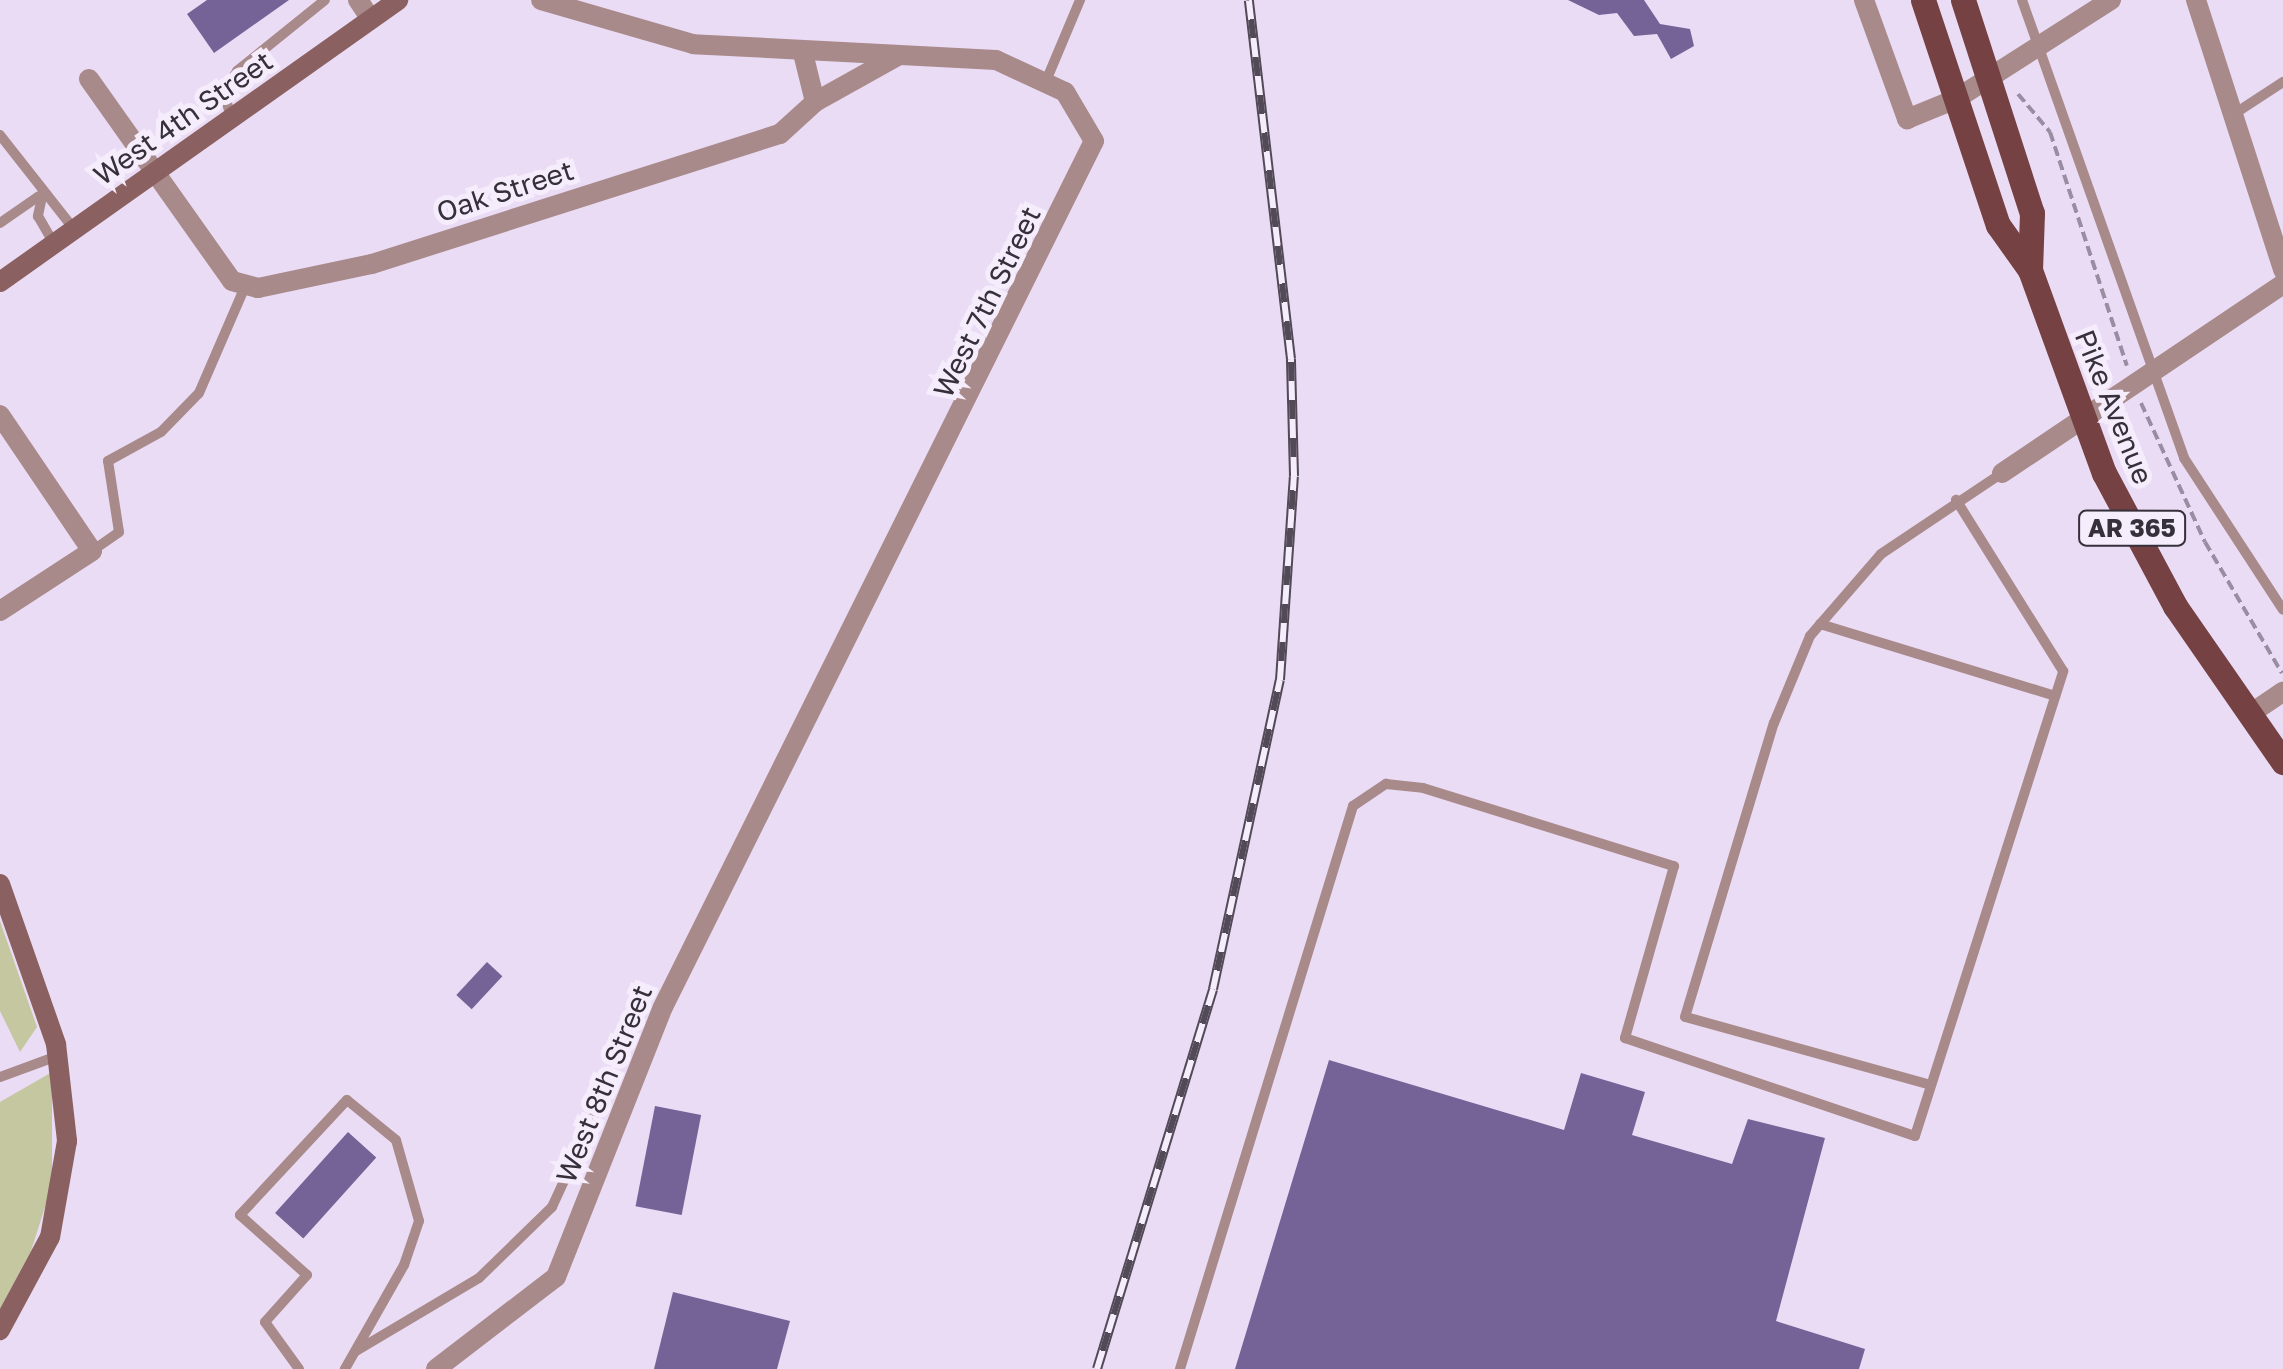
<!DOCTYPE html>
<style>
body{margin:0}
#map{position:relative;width:2283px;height:1369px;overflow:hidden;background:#ebdcf6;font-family:"Golos Text",sans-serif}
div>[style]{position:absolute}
.green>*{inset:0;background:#c5c7a0}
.building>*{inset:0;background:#756398;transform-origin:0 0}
.path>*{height:4px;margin-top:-2px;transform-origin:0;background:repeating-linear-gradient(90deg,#998ea1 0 10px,transparent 0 15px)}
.lane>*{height:10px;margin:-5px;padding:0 5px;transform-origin:5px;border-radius:5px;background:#a98a8a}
.street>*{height:20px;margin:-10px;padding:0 10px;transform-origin:10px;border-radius:10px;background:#a98a8a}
.secondary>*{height:20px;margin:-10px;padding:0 10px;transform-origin:10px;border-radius:10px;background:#8b6060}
.primary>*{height:25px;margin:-12.5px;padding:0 12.5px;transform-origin:12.5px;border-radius:12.5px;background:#754143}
.rail>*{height:10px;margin-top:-5px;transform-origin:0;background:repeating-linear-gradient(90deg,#f5ecfc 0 19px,#524a57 0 38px);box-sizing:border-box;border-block:2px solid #524a57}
span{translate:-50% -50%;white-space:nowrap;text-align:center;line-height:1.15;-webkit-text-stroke:10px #f5ecfc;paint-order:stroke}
.shield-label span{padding:2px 8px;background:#f5ecfc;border:2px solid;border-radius:8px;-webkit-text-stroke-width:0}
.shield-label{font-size:25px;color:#36303a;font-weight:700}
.street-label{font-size:28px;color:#36303a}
</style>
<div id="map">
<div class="green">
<i style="clip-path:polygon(0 921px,37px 1027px,20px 1052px,0 1011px)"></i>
<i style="clip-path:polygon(52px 1072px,52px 1185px,31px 1251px,0 1309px,0 1102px)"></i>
</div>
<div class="building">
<i style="clip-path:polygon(207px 0,289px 0,214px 53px,187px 14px)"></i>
<i style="clip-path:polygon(1568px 0,1644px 0,1660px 24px,1690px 29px,1694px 46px,1671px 59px,1657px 34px,1634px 36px,1617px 13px,1599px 15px)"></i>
<i style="left:487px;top:962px;width:21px;height:45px;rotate:43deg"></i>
<i style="clip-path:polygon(1329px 1060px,1564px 1130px,1581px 1073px,1645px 1092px,1632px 1135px,1732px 1164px,1748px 1119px,1825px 1138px,1776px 1321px,1865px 1349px,1859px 1369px,1235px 1369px)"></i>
<i style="left:655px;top:1106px;width:47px;height:102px;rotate:11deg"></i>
<i style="left:348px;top:1132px;width:38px;height:109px;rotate:42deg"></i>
<i style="clip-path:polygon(673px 1292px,790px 1321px,777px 1369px,654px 1369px)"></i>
</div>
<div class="path">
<i style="left:2018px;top:94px;width:50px;rotate:49.9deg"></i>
<i style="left:2050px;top:132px;width:246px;rotate:71.8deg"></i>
<i style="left:2141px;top:403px;width:153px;rotate:65.3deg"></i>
<i style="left:2205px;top:542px;width:152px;rotate:59.6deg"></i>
</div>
<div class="lane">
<i style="left:2022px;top:0;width:486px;rotate:70.5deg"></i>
<i style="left:2184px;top:458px;width:181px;rotate:56.9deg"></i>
<i style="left:1046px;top:81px;width:88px;rotate:-67.2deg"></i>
<i style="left:2234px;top:114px;width:59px;rotate:-33.1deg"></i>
<i style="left:231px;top:117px;width:26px;rotate:-106deg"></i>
<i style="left:224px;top:92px;width:25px;rotate:-58deg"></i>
<i style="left:237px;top:71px;width:113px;rotate:-38.9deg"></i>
<i style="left:0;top:135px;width:120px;rotate:51.8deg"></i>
<i style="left:43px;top:192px;width:25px;rotate:102deg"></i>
<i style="left:38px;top:216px;width:32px;rotate:60deg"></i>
<i style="left:0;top:223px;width:47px;rotate:-34.7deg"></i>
<i style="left:92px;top:551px;width:33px;rotate:-35deg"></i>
<i style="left:119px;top:532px;width:72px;rotate:-98.8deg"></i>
<i style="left:108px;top:461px;width:60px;rotate:-28.7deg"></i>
<i style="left:161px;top:432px;width:54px;rotate:-45.7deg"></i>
<i style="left:199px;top:393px;width:113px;rotate:-66.6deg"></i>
<i style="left:1820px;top:624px;width:246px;rotate:17deg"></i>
<i style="left:0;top:1077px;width:61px;rotate:-20.2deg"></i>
<i style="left:1931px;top:1085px;width:255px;rotate:-164.5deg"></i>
<i style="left:1685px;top:1017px;width:307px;rotate:-73.2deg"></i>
<i style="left:1774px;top:723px;width:94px;rotate:-67.5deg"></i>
<i style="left:1810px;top:636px;width:108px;rotate:-49.1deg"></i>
<i style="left:1881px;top:554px;width:146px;rotate:-33.8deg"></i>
<i style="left:356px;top:1351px;width:143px;rotate:-30.7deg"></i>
<i style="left:479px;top:1278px;width:102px;rotate:-44.2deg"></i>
<i style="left:552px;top:1207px;width:134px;rotate:-65.3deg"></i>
<i style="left:299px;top:1369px;width:58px;rotate:-125.9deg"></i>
<i style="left:265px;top:1322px;width:63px;rotate:-48.2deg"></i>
<i style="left:307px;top:1275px;width:90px;rotate:-138.2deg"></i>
<i style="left:240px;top:1215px;width:157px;rotate:-47.1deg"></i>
<i style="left:347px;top:1100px;width:63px;rotate:39.2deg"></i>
<i style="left:396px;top:1140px;width:84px;rotate:74.1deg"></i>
<i style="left:419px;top:1221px;width:46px;rotate:108.8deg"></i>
<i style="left:404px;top:1265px;width:120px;rotate:119.6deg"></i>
<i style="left:1180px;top:1369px;width:589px;rotate:-72.92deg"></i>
<i style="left:1353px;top:806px;width:40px;rotate:-34deg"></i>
<i style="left:1386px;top:784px;width:37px;rotate:6deg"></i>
<i style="left:1423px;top:788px;width:263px;rotate:17.3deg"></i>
<i style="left:1674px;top:866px;width:179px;rotate:105.9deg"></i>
<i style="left:1625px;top:1038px;width:306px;rotate:18.7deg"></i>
<i style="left:1915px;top:1136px;width:488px;rotate:-72.3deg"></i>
<i style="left:2063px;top:671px;width:202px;rotate:-122deg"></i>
</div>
<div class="street">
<i style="left:358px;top:0;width:23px;rotate:56deg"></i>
<i style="left:1864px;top:0;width:127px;rotate:70.1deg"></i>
<i style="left:1907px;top:119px;width:53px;rotate:-22.2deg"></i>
<i style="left:1956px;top:99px;width:184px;rotate:-32.6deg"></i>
<i style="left:2196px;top:0;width:284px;rotate:72.1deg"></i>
<i style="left:803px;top:53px;width:50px;rotate:76.2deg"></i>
<i style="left:89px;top:79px;width:247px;rotate:54.7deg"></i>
<i style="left:232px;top:281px;width:27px;rotate:15deg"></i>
<i style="left:258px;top:288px;width:116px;rotate:-11.9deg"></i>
<i style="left:372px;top:264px;width:428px;rotate:-17.7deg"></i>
<i style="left:780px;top:134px;width:47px;rotate:-42.4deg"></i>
<i style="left:815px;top:102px;width:96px;rotate:-29.2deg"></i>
<i style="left:0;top:415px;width:164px;rotate:55.9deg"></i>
<i style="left:92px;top:551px;width:110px;rotate:146.9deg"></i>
<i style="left:2002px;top:473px;width:339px;rotate:-33.9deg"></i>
<i style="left:2250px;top:714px;width:40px;rotate:-34deg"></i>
<i style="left:436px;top:1369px;width:151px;rotate:-37.5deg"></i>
<i style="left:556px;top:1277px;width:290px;rotate:-68.4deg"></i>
<i style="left:663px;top:1007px;width:967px;rotate:-63.54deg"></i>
<i style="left:1094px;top:141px;width:57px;rotate:-120.6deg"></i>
<i style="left:1065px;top:92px;width:76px;rotate:-155.1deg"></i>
<i style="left:996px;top:60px;width:303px;rotate:-177deg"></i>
<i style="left:693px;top:44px;width:158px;rotate:-163.9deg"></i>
</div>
<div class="secondary">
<i style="left:0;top:282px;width:488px;rotate:-35.3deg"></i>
<i style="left:0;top:884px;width:170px;rotate:70.7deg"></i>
<i style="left:56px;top:1044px;width:98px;rotate:83.5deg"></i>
<i style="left:67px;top:1141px;width:97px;rotate:100deg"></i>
<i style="left:50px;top:1237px;width:106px;rotate:118.3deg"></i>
</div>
<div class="primary">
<i style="left:1923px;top:0;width:237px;rotate:71.6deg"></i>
<i style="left:1998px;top:225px;width:55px;rotate:54.6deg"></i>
<i style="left:2030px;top:270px;width:216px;rotate:70deg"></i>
<i style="left:2104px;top:473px;width:151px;rotate:61.9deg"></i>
<i style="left:2175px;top:606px;width:190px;rotate:55.3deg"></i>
<i style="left:1963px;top:0;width:224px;rotate:72.1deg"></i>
<i style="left:2032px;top:213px;width:57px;rotate:92deg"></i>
</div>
<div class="rail">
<i style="left:1097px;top:1369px;width:397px;rotate:-73deg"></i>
<i style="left:1213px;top:989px;width:316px;rotate:-77.8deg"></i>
<i style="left:1280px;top:680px;width:204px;rotate:-86.1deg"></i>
<i style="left:1294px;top:476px;width:117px;rotate:-91.5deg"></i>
<i style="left:1291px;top:359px;width:361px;rotate:-96.7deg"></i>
</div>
<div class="shield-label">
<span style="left:2132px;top:528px">AR 365</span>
</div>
<div class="street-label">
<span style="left:183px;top:118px;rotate:-35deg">West 4th Street</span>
<span style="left:505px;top:191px;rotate:-18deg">Oak Street</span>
<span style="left:987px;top:302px;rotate:-64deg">West 7th Street</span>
<span style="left:2114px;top:407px;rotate:68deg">Pike Avenue</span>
<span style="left:604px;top:1084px;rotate:-68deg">West 8th Street</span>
</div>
</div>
